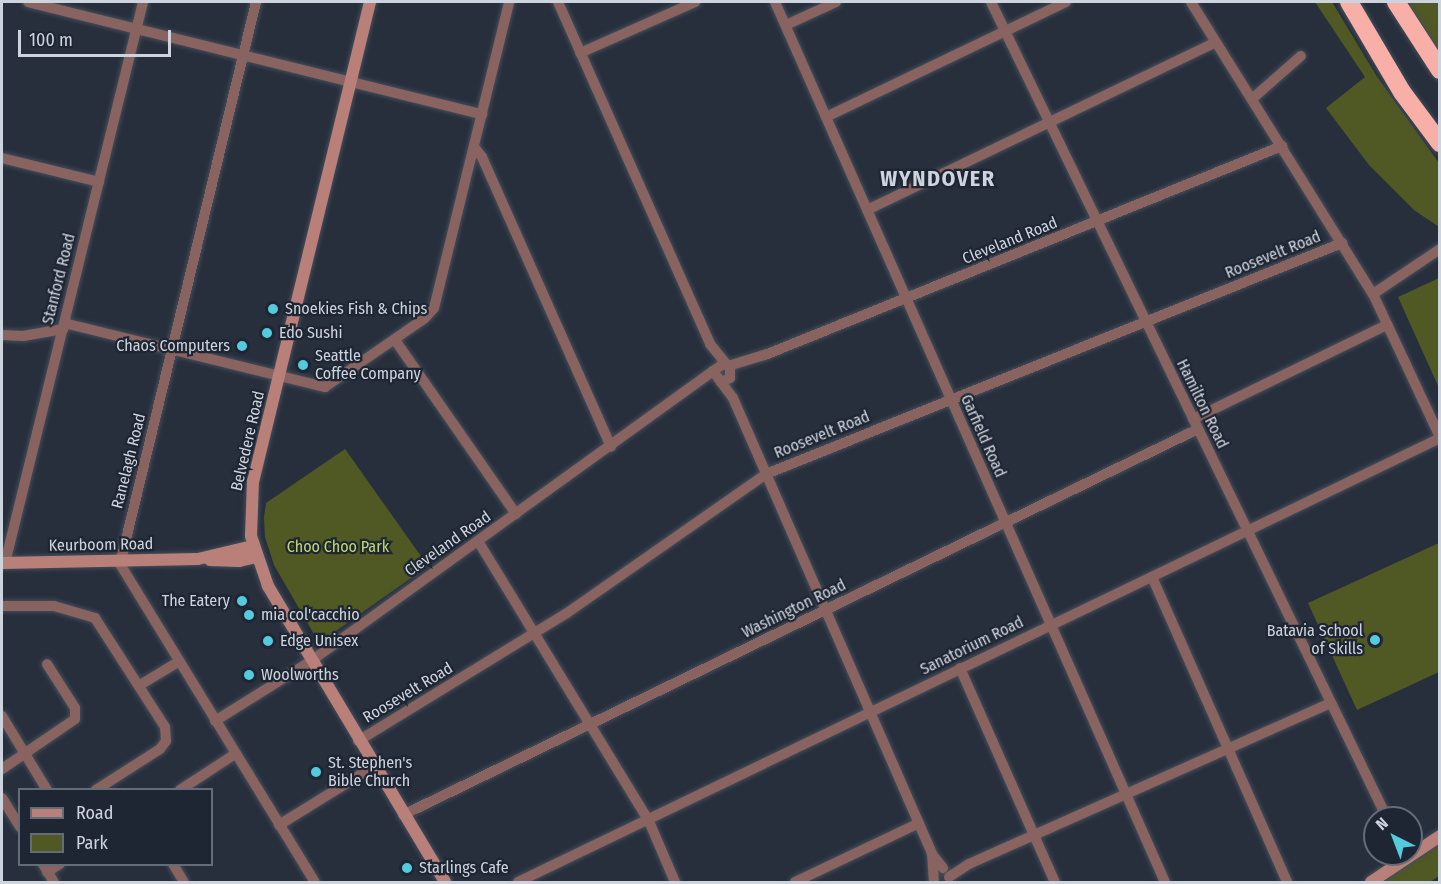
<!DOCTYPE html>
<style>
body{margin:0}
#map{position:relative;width:1441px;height:884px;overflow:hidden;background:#272f3d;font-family:"Fira Sans Condensed",sans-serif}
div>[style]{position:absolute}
.green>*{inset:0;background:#505924}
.roads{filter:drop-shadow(0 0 2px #454d5a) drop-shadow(0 0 2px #454d5a)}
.street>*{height:10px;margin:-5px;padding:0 5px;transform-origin:5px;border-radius:5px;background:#88635f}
.secondary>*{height:12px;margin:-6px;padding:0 6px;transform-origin:6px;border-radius:6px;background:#b98079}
.highway>*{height:18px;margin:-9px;padding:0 9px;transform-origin:9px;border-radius:9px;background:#f7afa7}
.dots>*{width:16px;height:16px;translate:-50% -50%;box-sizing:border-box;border:3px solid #1e2633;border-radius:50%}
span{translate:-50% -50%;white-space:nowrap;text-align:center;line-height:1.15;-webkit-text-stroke:4.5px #1e2633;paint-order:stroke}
.street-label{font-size:16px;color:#ced4dd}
.poi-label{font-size:16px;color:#ced4dd}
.left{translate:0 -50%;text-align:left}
.right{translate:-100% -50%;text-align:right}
.park-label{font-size:16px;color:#c3d86b}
.district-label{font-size:22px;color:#ced4dd;font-weight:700;letter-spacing:1.5px}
.frame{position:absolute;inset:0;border:3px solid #ced4dd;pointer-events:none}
.legend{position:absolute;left:18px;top:788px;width:195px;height:78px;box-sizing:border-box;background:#1e2633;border:2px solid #646c77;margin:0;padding:8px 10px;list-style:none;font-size:18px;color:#ced4dd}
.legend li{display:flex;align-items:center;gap:12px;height:30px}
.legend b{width:30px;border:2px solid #646c77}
.north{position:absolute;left:1363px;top:806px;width:60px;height:60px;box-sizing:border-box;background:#1e2633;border:2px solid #646c77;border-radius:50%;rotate:318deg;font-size:16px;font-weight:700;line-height:24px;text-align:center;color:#ced4dd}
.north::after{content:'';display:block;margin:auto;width:21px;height:27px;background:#55cadf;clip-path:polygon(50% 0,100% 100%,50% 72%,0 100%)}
.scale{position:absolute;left:18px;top:30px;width:153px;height:27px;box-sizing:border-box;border:3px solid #ced4dd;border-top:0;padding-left:8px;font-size:18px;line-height:21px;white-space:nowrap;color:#ced4dd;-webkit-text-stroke:4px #1e2633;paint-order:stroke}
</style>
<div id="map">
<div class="green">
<i style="clip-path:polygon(1315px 2px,1332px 2px,1376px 75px,1439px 163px,1439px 227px,1414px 210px,1369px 165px,1326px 108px,1365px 77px)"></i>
<i style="clip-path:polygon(1404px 2px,1439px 2px,1439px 57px)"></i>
<i style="clip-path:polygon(1439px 278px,1439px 388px,1398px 297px)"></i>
<i style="clip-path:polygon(345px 449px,428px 566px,326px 638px,315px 636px,274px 565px,265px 537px,264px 517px,266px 503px)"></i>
<i style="clip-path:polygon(1439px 543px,1439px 672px,1357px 710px,1308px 603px)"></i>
<i style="clip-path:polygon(1439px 838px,1439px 876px,1430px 882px,1371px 882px)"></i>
</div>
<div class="roads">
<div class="street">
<i style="left:28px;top:2px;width:468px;rotate:13.9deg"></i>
<i style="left:256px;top:2px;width:578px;rotate:103.6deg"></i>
<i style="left:120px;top:564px;width:373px;rotate:58.5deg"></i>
<i style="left:558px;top:2px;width:374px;rotate:66deg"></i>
<i style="left:710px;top:344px;width:32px;rotate:51deg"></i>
<i style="left:730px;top:369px;width:9px;rotate:90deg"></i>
<i style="left:730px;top:378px;width:10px;rotate:156deg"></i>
<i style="left:721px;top:382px;width:14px;rotate:-126deg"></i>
<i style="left:713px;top:371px;width:12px;rotate:-35deg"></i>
<i style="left:775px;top:2px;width:963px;rotate:66.1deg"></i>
<i style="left:991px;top:2px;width:907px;rotate:64.11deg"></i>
<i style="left:1191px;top:2px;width:344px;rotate:58.1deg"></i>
<i style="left:1373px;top:294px;width:158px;rotate:64.9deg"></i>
<i style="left:786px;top:25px;width:55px;rotate:-24.7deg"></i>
<i style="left:580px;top:53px;width:126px;rotate:-23.9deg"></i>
<i style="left:1252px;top:99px;width:65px;rotate:-41.3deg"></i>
<i style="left:826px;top:117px;width:266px;rotate:-25.6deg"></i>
<i style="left:474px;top:147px;width:13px;rotate:51deg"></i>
<i style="left:482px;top:157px;width:317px;rotate:66deg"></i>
<i style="left:2px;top:158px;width:100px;rotate:13.9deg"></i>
<i style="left:867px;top:210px;width:387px;rotate:-25.7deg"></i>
<i style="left:1373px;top:294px;width:81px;rotate:-33.9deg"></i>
<i style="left:64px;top:323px;width:269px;rotate:13.8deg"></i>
<i style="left:325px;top:387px;width:121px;rotate:-34.6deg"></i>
<i style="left:425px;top:318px;width:13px;rotate:-48deg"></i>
<i style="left:434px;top:308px;width:315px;rotate:-76.2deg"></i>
<i style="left:2px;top:335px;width:21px;rotate:3deg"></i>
<i style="left:23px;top:336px;width:41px;rotate:-9.9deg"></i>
<i style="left:395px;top:340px;width:212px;rotate:55.2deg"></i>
<i style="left:728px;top:366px;width:39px;rotate:-17deg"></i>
<i style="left:765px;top:355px;width:558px;rotate:-22.01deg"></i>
<i style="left:721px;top:382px;width:20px;rotate:53deg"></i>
<i style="left:733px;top:398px;width:498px;rotate:66.4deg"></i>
<i style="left:932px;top:854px;width:18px;rotate:52deg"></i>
<i style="left:1193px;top:419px;width:216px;rotate:-25.9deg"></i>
<i style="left:478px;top:541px;width:326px;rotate:58.6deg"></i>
<i style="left:648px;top:819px;width:69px;rotate:66.8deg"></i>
<i style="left:5px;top:563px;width:578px;rotate:-76.18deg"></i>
<i style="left:1152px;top:577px;width:334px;rotate:66.1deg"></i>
<i style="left:2px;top:606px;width:52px"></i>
<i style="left:54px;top:606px;width:43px;rotate:16.3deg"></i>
<i style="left:95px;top:618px;width:130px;rotate:57.3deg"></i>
<i style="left:165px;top:727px;width:14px;rotate:86deg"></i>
<i style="left:166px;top:741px;width:10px;rotate:127deg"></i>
<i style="left:160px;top:749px;width:76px;rotate:147.4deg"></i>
<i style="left:960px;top:668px;width:234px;rotate:66.1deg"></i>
<i style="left:140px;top:685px;width:44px;rotate:-31.2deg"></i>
<i style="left:2px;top:716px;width:87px;rotate:58.7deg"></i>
<i style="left:215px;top:721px;width:113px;rotate:-32deg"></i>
<i style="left:311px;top:661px;width:496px;rotate:-35.8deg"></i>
<i style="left:358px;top:741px;width:245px;rotate:-31.5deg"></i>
<i style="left:567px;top:613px;width:243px;rotate:-34.9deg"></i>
<i style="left:766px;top:474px;width:621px;rotate:-21.85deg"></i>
<i style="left:2px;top:769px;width:88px;rotate:-34.4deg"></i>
<i style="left:75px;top:719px;width:11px;rotate:-90deg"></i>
<i style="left:75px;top:708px;width:52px;rotate:-122.5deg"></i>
<i style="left:180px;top:790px;width:66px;rotate:-33.2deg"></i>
<i style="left:2px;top:798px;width:34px;rotate:58deg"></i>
<i style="left:403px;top:815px;width:884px;rotate:-25.9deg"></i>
<i style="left:279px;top:825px;width:110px;rotate:-31.7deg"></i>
<i style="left:932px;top:854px;width:28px;rotate:86deg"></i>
<i style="left:43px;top:864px;width:21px;rotate:59deg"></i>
<i style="left:173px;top:864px;width:21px;rotate:59deg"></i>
<i style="left:47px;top:872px;width:15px;rotate:-32deg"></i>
<i style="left:949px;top:877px;width:24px;rotate:-33deg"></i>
<i style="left:969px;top:864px;width:395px;rotate:-24deg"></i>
<i style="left:518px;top:882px;width:1023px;rotate:-25.71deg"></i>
<i style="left:795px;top:882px;width:137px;rotate:-25.4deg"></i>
</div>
<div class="secondary">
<i style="left:370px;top:2px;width:493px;rotate:103.7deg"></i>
<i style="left:253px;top:481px;width:55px;rotate:92.1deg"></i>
<i style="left:251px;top:536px;width:53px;rotate:71.2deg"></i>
<i style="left:268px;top:586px;width:345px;rotate:59.1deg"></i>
<i style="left:210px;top:560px;width:29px;rotate:2deg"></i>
<i style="left:239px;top:561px;width:17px;rotate:-13deg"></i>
<i style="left:2px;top:563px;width:196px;rotate:-1.2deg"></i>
<i style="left:198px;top:559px;width:57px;rotate:-13.3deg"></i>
<i style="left:1371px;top:882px;width:83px;rotate:-33.7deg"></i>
</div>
<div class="highway">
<i style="left:1349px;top:2px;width:104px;rotate:59.5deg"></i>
<i style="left:1402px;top:92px;width:64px;rotate:53.3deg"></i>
<i style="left:1396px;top:2px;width:81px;rotate:57.1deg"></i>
</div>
</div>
<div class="dots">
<i style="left:273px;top:309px;background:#55cadf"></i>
<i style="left:267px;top:333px;background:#55cadf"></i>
<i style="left:242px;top:346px;background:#55cadf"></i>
<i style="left:303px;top:365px;background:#55cadf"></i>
<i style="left:242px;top:601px;background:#55cadf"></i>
<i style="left:249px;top:615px;background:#55cadf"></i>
<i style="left:1375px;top:640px;background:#55cadf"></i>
<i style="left:268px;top:641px;background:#55cadf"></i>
<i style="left:249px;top:675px;background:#55cadf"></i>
<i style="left:316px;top:772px;background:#55cadf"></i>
<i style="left:407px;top:868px;background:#55cadf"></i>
</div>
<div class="street-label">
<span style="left:1010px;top:241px;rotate:-22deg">Cleveland Road</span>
<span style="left:1273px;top:255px;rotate:-22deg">Roosevelt Road</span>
<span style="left:59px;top:279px;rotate:-76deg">Stanford Road</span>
<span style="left:1202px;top:404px;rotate:64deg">Hamilton Road</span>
<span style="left:822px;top:435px;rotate:-22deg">Roosevelt Road</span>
<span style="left:983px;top:436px;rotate:66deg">Garfield Road</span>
<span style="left:248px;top:441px;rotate:-77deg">Belvedere Road</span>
<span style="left:129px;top:461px;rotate:-76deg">Ranelagh Road</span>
<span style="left:448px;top:544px;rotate:-35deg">Cleveland Road</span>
<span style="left:101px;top:545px;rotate:-1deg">Keurboom Road</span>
<span style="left:794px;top:609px;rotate:-26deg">Washington Road</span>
<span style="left:972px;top:646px;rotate:-26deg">Sanatorium Road</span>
<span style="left:408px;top:693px;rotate:-31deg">Roosevelt Road</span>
</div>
<div class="poi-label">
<span class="left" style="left:285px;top:309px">Snoekies Fish &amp; Chips</span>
<span class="left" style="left:279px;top:333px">Edo Sushi</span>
<span class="right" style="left:230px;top:346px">Chaos Computers</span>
<span class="left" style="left:315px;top:365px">Seattle<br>Coffee Company</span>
<span class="right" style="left:230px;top:601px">The Eatery</span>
<span class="left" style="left:261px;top:615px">mia col'cacchio</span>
<span class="right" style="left:1363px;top:640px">Batavia School<br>of Skills</span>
<span class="left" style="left:280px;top:641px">Edge Unisex</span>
<span class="left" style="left:261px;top:675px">Woolworths</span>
<span class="left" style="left:328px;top:772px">St. Stephen's<br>Bible Church</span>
<span class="left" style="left:419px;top:868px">Starlings Cafe</span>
</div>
<div class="park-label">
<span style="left:338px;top:547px">Choo Choo Park</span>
</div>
<div class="district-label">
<span style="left:938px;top:179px">WYNDOVER</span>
</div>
<div class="frame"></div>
<ul class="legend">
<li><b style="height:8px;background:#b98079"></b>Road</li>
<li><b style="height:16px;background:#505924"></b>Park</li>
</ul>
<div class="north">N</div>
<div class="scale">100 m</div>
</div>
